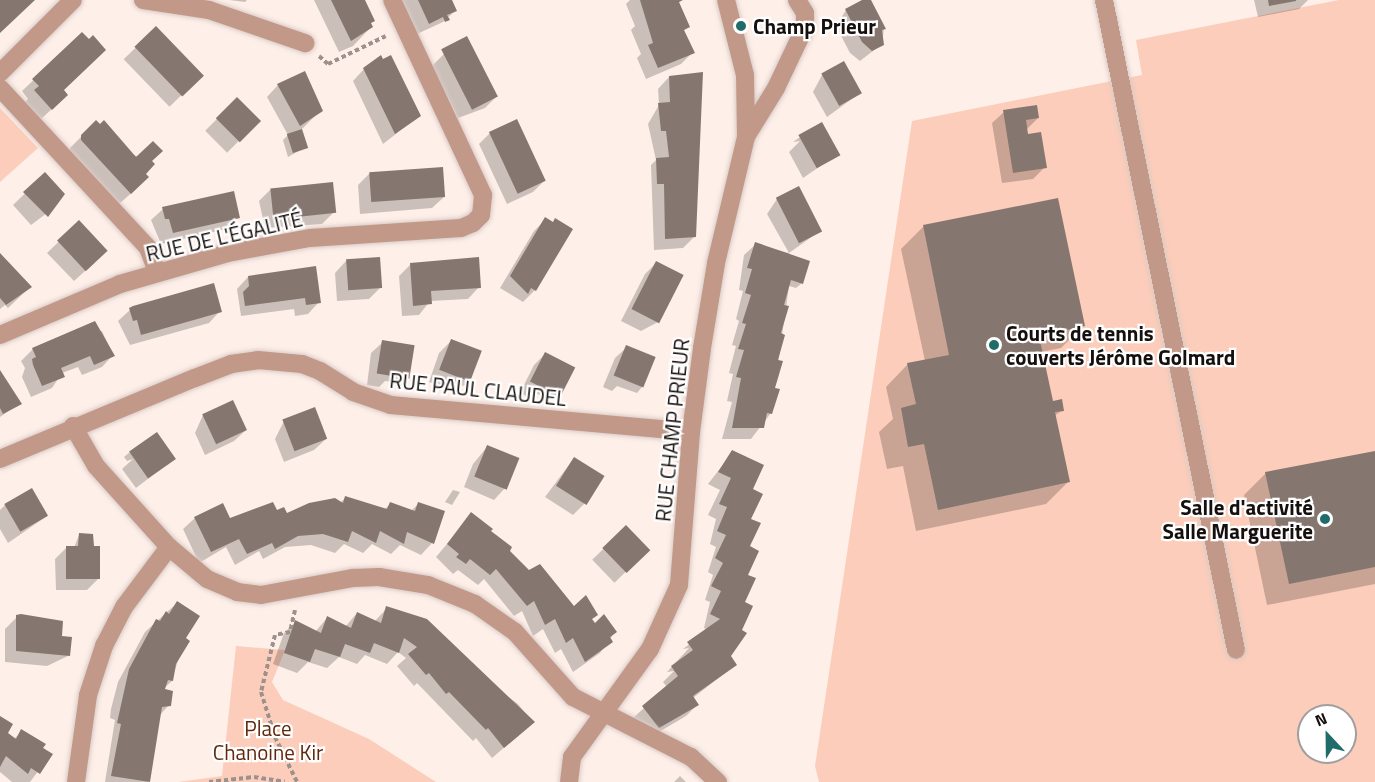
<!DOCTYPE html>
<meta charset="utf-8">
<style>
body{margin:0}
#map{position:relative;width:1375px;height:782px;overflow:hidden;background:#feefe9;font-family:"Titillium Web",sans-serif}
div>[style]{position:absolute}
.green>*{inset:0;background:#fccdba}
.shadow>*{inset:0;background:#0003;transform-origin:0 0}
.building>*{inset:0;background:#867670;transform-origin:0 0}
.path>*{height:4px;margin-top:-2px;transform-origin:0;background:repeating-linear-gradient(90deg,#9c918d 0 4.5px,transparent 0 7.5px)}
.roads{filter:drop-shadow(0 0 2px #d9cbc6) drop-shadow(0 0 2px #d9cbc6)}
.minor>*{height:18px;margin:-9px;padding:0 9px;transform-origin:9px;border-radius:9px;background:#c29989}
.dots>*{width:16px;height:16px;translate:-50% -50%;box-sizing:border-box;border:3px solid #fff;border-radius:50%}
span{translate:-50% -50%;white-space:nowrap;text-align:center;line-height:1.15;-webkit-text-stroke:4.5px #fff;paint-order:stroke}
.poi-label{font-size:21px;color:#150f0d;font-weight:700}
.left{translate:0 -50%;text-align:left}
.right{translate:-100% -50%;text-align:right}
.street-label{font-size:21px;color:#150f0d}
.park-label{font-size:21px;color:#60280d}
.north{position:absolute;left:1297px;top:704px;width:60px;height:60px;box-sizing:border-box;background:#fff;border:2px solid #a19f9e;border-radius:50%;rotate:338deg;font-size:16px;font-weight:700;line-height:24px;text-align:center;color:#150f0d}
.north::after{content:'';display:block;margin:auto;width:21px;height:27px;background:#206c6a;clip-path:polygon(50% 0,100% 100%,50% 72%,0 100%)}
</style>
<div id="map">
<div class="green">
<i style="clip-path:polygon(evenodd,1339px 0,1375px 0,1375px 782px,819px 782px,815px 766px,912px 121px,1142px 75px,1136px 40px,1339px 0,1309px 716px,1345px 716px,1345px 752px,1309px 752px,1309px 716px)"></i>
<i style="clip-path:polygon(0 108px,38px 148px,0 182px)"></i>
<i style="clip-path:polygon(236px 646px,285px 650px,272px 682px,283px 700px,369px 739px,436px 782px,178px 782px,222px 776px)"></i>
</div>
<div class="shadow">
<i style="clip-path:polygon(229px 0,247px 0,245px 2px)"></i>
<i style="clip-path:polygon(314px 0,363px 0,371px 27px,353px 46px,339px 52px)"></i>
<i style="clip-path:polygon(401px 0,450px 0,455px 11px,443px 22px,417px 34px)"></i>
<i style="clip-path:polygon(630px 0,682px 0,678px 3px,688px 26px,683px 31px,693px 52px,681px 64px,646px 79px,637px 58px,641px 54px,631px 30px,635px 26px,626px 4px)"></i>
<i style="clip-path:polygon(865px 0,869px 0,884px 28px,882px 44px,860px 61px,850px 53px,836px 26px,846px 10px)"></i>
<i style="clip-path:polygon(1254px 0,1308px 0,1299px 9px,1258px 17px)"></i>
<i style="left:156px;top:28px;width:66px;height:45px;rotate:46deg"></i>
<i style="clip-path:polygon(82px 34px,55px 106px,40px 120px,24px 103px,28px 99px,22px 91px)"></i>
<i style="clip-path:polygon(444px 54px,496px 97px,485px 108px,458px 118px,432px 66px)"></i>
<i style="clip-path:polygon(364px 69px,419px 116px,383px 144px,353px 81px)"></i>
<i style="clip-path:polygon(822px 75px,860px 93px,827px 117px,813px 92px)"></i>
<i style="clip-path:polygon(669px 77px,695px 236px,683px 248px,654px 250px,651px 165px,656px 160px,648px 124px,659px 105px,658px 89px)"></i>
<i style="clip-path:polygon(278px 85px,321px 110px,301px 130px,306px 147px,288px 157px,283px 140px,288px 135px,267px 97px)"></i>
<i style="left:237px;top:99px;width:31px;height:45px;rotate:45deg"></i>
<i style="clip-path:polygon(1004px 112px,1038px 118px,1026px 130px,1045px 167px,1033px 179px,1002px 183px,992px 123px)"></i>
<i style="clip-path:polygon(810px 130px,838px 154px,803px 178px,789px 152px,800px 141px,793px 142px)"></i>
<i style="clip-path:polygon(490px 133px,545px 180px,533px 192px,507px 204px,479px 144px)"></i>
<i style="clip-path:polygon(82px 136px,150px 161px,136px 189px,119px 204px,70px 152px,70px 148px)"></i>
<i style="clip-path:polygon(45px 174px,55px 207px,31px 225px,13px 205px)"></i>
<i style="clip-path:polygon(369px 174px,444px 197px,432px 208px,360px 214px,358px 185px)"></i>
<i style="clip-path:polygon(332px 184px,334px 212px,322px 224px,265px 228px,259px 201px,270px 190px)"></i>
<i style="clip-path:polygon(789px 193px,820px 231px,789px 253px,802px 283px,796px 288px,789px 286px,771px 413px,751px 439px,722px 439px,732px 402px,727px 401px,733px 374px,729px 373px,736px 346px,732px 345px,739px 321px,736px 319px,743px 291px,739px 290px,744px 255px,756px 244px,789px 253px,767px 214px,777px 199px)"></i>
<i style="clip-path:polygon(1057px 200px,1083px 326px,1061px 348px,1041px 352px,1052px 404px,1063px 410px,1054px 416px,1068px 482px,1046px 504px,916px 531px,903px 466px,887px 469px,879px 432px,893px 419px,886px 387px,908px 364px,925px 361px,901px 249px,923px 227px)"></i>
<i style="clip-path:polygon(163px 209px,238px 217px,226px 229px,161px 244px,151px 220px)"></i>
<i style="clip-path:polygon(546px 219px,535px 290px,523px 302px,500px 288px,534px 231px)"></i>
<i style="clip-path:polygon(79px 222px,95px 262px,74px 281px,47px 253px)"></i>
<i style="clip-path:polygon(0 255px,30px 287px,8px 308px,5px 305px,0 309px)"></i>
<i style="clip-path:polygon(346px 261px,381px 287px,369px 299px,337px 301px,335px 273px)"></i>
<i style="clip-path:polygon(657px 262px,658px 322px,641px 331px,621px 321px,645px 274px)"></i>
<i style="clip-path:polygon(411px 264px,479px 287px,468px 299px,430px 301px,419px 315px,402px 316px,399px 276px)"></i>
<i style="clip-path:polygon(248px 277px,319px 302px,308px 314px,295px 316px,294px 309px,241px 316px,237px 289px)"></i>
<i style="clip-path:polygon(130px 310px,220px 311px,209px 323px,130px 345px,118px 321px)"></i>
<i style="clip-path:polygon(102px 331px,113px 355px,102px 367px,82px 375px,78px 367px,62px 373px,52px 388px,31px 397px,22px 377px,25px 368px,21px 361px,33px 349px)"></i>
<i style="clip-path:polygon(451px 341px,470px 381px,464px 386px,446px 381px,441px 386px,429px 382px,439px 353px)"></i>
<i style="clip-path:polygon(383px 342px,409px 378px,403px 383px,385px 381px,379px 387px,367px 385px,371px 353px)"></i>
<i style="clip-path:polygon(627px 347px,642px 387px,637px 393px,617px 386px,612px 391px,603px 387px,615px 358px)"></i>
<i style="clip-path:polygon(545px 354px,559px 395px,554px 400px,535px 393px,530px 398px,520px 393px,534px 365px)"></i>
<i style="clip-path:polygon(0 374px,20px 403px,0 417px)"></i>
<i style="clip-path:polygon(203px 415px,246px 430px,234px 441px,205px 455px,195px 433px)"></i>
<i style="clip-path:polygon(284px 421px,326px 439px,314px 450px,284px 462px,275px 439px)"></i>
<i style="clip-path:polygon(487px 447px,505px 488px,494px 500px,464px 487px,473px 464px)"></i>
<i style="clip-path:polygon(130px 452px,174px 459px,136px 488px,122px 469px,133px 459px,127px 461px,124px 457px)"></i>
<i style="clip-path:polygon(733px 452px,751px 490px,743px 603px,729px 656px,735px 665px,693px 698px,697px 705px,686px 716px,647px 739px,632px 719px,667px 687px,663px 682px,674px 671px,667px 672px,689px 648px,683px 649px,708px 630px,704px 628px,710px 602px,705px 600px,713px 575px,708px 572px,716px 547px,710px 544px,716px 519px,708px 515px,720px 490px,708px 484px)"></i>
<i style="clip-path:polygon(1375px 452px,1375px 584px,1267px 605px,1244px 495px,1266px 473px)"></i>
<i style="clip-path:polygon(574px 458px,584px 504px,573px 515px,545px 497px)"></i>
<i style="clip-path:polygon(453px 490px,460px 492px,452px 505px,445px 502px)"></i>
<i style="clip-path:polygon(346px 497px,384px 510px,390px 504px,411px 511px,418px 504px,443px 512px,432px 543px,421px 555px,400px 545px,391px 554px,372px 544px,363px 553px,344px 544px,335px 553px,311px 545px,285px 547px,263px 559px,259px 551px,235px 565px,226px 547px,199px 563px,183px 529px,195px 518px,229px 520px,276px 512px,287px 515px,340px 503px)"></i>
<i style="clip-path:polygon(5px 505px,47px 516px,8px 543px,0 529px,0 510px)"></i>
<i style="clip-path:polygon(472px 514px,529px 572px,574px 608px,596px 615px,591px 620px,595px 626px,615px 632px,600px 653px,573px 672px,561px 649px,555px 653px,543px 629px,533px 636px,522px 611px,514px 616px,484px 579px,478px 585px,458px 570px,453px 574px,436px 557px)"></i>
<i style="left:626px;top:527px;width:32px;height:47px;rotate:46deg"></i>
<i style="clip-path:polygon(79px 535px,98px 579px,87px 590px,56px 590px,55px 559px,67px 547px,74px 548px)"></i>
<i style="clip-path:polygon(177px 603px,184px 639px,172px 681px,162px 690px,169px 705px,159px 716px,148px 782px,105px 782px,115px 720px,110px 718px,111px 709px,118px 682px,145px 632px)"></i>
<i style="clip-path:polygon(387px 608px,518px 704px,526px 714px,521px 733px,492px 758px,476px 738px,473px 741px,417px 683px,414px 686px,397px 666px,406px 658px,398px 652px,387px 664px,365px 655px,357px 664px,339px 657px,327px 668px,308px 662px,297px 673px,273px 664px,284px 633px,296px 622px,315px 632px,327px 618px,345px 627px,357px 613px,374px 622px)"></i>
<i style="clip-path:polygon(17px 617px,60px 640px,68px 656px,47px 666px,5px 662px,5px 629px)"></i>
<i style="clip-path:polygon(0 718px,6px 734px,14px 739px,22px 731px,51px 754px,30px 782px,12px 782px,0 772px)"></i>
<i style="clip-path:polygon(680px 776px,686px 782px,674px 782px)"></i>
</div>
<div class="building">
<i style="clip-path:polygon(0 0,35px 0,0 33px)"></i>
<i style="clip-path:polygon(331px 0,365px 0,375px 21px,371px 23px,373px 27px,351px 41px)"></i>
<i style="clip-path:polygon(418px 0,452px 0,457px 11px,447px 15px,450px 20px,445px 22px,443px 17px,429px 24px)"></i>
<i style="clip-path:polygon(640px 0,683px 0,679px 2px,690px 27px,684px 30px,695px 53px,658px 68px,648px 45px,653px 43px)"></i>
<i style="clip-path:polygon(862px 0,871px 0,886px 29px,882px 30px,884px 45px,872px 51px,862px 42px,845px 9px)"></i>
<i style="clip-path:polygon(1268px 0,1296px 0,1296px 1px,1269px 6px)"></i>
<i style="left:156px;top:26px;width:69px;height:30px;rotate:46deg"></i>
<i style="clip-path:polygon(82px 32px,89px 39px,93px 35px,106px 50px,64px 90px,68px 95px,52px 110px,34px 90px,39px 86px,32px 79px)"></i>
<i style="left:467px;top:36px;width:68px;height:29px;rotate:63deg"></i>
<i style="clip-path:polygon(381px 55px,383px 59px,391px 55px,421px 116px,395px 134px,363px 68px)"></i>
<i style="left:844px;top:61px;width:37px;height:26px;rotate:61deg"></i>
<i style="clip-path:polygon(305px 71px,323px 111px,300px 126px,277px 84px)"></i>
<i style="clip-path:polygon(703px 72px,696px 237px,665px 239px,664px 184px,657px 184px,656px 158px,669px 157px,666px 131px,661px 131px,658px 103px,670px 102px,669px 76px)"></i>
<i style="left:237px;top:97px;width:34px;height:30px;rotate:45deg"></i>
<i style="clip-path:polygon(1037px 105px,1039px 118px,1026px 120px,1028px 134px,1041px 132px,1047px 168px,1013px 173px,1003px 110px)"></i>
<i style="left:517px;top:119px;width:68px;height:31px;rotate:65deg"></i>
<i style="clip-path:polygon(96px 120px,100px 124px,104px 120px,136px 157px,153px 141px,163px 151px,152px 161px,155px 164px,146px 174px,149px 177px,131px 194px,81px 140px,81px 135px)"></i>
<i style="left:822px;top:122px;width:38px;height:27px;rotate:61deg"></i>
<i style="left:302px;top:129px;width:20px;height:16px;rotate:72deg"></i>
<i style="left:443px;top:167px;width:30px;height:74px;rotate:86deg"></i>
<i style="clip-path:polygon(45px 172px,65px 194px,48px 217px,23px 192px)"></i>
<i style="left:333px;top:182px;width:31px;height:63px;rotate:84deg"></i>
<i style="left:799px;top:186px;width:51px;height:26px;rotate:63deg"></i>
<i style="clip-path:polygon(234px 191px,240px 218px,173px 233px,169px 219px,165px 219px,162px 207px)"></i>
<i style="clip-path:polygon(1058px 198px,1085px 326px,1039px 336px,1053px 401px,1062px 399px,1064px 411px,1055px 412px,1070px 482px,938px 510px,924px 444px,908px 447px,901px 408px,916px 404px,907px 363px,949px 355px,923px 225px)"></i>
<i style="clip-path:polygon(545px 217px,553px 222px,555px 218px,573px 229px,536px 291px,531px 288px,528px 294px,510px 276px)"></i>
<i style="left:79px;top:220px;width:42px;height:30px;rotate:47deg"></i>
<i style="clip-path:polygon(755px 242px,810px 261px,803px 284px,791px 280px,784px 305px,789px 306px,781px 333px,785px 335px,778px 360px,783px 361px,775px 388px,780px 389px,772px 414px,767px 413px,764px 428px,732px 428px,741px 378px,736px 377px,744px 350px,738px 349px,746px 324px,742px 323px,751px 295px,745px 293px,752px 269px,747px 268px)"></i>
<i style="clip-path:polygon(0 253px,32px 287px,6px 305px,0 298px)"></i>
<i style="left:380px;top:257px;width:31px;height:34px;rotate:86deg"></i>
<i style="clip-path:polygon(479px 257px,481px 288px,431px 291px,432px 304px,413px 306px,410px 263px)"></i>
<i style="left:656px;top:261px;width:31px;height:54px;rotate:27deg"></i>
<i style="clip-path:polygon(316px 266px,321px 303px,306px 305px,305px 298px,245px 306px,243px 292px,249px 286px,248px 276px)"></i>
<i style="clip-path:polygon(214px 283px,222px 312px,141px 335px,137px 320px,133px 321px,129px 308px,133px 306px)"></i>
<i style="clip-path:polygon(95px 321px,115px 356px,94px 365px,90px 356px,61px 368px,65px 377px,42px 386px,33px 365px,32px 359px,36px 357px,32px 348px)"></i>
<i style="left:451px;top:339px;width:33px;height:33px;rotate:21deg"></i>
<i style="left:382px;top:340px;width:33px;height:34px;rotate:9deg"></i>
<i style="left:626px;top:345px;width:32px;height:33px;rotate:22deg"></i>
<i style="left:545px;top:352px;width:34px;height:33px;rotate:27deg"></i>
<i style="clip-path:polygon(0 370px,22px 404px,3px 414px,0 408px)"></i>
<i style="left:233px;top:400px;width:33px;height:34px;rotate:65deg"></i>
<i style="left:315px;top:407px;width:34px;height:35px;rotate:69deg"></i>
<i style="left:157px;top:432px;width:33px;height:34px;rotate:55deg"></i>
<i style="left:487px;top:445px;width:35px;height:34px;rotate:22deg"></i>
<i style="clip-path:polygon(732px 450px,764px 465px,753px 489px,763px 494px,751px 519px,761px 523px,750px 546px,759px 551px,748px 575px,756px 578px,745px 602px,753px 606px,742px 630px,747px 633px,731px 656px,737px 665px,693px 696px,699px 705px,659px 728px,642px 706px,678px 676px,671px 666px,693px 650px,687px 642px,720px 619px,710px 614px,721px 591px,711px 586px,723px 563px,715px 558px,726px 535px,717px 531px,727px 507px,719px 504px,731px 478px,718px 472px)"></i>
<i style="clip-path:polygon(1375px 451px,1375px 567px,1289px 584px,1265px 472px)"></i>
<i style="left:574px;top:457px;width:36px;height:34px;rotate:32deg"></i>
<i style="left:32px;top:488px;width:32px;height:32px;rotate:60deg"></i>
<i style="clip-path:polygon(345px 496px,387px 509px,390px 502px,415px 511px,418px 502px,445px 511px,434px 544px,407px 532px,404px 544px,380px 531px,376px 543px,352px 531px,348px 542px,323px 534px,298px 536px,275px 549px,272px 543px,247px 554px,239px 539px,211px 552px,194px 517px,223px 503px,230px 518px,273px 502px,277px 510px,284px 507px,287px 513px,309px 503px,335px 498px,343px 503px)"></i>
<i style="clip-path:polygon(471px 512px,493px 529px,491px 531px,512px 547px,510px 551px,529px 570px,540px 564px,574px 606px,586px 595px,598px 615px,592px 619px,595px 623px,604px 614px,617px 632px,610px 637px,613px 642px,585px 662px,573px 638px,566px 643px,555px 619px,545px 625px,534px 601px,527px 606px,496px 569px,490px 575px,470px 559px,466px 564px,456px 557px,459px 554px,447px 544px)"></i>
<i style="left:626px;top:525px;width:35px;height:33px;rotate:46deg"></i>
<i style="clip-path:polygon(79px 533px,93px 534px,94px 546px,100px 546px,100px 579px,66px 579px,66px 546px,78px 546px)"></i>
<i style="clip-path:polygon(177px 601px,200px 616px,186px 638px,190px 641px,176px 664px,173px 681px,168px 680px,165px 689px,173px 691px,171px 706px,162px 707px,150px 782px,111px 776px,121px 724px,117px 723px,129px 669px,156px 619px,160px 621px,166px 611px,169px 614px)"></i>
<i style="clip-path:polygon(386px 606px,427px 619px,535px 722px,504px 748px,488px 728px,486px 730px,449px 692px,446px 694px,429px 673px,426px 675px,408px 654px,417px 647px,404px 638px,399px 653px,374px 643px,370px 653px,345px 644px,340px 657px,315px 649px,310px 662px,284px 653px,295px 620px,321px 633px,327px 616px,351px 628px,357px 612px,381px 623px)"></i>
<i style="clip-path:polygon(21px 614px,63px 621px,62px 636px,72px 637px,70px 656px,16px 651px,16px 615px)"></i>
<i style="clip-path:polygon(0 716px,13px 724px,8px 733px,16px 739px,21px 729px,46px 744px,43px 748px,53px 754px,40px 774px,31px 768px,28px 774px,6px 756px,0 767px)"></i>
</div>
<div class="path">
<i style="left:319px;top:56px;width:12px;rotate:42deg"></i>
<i style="left:328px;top:64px;width:64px;rotate:-25.8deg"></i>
<i style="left:295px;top:610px;width:23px;rotate:103deg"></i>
<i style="left:290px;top:632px;width:15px;rotate:169deg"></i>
<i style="left:275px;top:635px;width:59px;rotate:103.8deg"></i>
<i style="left:261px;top:692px;width:47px;rotate:72.7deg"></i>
<i style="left:275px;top:737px;width:50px;rotate:63.9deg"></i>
<i style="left:209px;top:782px;width:45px;rotate:-6.3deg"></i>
<i style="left:254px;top:777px;width:31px;rotate:9deg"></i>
</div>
<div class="roads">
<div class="minor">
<i style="left:143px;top:0;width:67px;rotate:8.6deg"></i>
<i style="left:209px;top:10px;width:102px;rotate:19deg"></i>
<i style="left:1104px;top:0;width:663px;rotate:78.52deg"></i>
<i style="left:0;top:73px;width:103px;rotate:-45deg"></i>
<i style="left:0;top:88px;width:218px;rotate:47.2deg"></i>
<i style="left:148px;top:248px;width:26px;rotate:69deg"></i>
<i style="left:747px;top:135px;width:55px;rotate:-58.3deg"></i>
<i style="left:776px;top:88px;width:68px;rotate:-64.6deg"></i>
<i style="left:805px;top:27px;width:14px;rotate:-90deg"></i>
<i style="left:805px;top:13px;width:15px;rotate:-122deg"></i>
<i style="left:0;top:335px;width:130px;rotate:-23deg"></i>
<i style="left:120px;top:284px;width:112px;rotate:-16deg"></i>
<i style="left:228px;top:253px;width:83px;rotate:-10.4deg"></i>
<i style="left:310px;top:238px;width:151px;rotate:-3.8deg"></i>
<i style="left:461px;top:228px;width:13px;rotate:-23deg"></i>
<i style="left:473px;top:223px;width:11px;rotate:-45deg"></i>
<i style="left:481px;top:215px;width:20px;rotate:-84deg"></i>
<i style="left:483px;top:195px;width:215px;rotate:-115deg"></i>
<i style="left:73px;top:426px;width:46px;rotate:60.1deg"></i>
<i style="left:96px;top:466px;width:109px;rotate:48deg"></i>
<i style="left:0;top:459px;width:211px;rotate:-22.6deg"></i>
<i style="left:195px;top:378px;width:39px;rotate:-21deg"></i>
<i style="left:231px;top:364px;width:27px;rotate:-8deg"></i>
<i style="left:258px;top:360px;width:44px;rotate:5.2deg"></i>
<i style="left:302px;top:364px;width:19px;rotate:21deg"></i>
<i style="left:320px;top:371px;width:39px;rotate:32deg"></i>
<i style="left:353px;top:392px;width:40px;rotate:18.9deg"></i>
<i style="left:391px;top:405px;width:301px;rotate:5.1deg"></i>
<i style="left:76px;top:782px;width:88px;rotate:-82.1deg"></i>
<i style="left:88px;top:695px;width:52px;rotate:-71.9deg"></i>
<i style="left:104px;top:646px;width:44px;rotate:-62.9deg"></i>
<i style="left:124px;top:607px;width:75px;rotate:-53.1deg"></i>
<i style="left:169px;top:547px;width:50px;rotate:40.1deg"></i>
<i style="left:207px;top:579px;width:33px;rotate:23deg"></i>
<i style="left:237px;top:592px;width:24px;rotate:7deg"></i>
<i style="left:261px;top:595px;width:94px;rotate:-10.5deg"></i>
<i style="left:353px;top:578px;width:26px;rotate:-2deg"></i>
<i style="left:379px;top:577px;width:50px;rotate:9.3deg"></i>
<i style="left:428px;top:585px;width:51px;rotate:22deg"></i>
<i style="left:475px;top:604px;width:49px;rotate:35deg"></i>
<i style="left:515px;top:632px;width:87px;rotate:48.3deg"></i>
<i style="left:573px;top:697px;width:132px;rotate:27deg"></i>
<i style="left:691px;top:757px;width:37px;rotate:43deg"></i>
<i style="left:569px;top:782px;width:25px;rotate:-83deg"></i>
<i style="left:572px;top:757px;width:133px;rotate:-54.2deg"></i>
<i style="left:650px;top:649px;width:70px;rotate:-65.6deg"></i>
<i style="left:679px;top:585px;width:153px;rotate:-85.5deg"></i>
<i style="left:691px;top:432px;width:85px;rotate:-82.5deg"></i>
<i style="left:702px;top:348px;width:86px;rotate:-80.6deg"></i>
<i style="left:716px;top:263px;width:130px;rotate:-76.6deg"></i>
<i style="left:746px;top:137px;width:62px;rotate:-90.9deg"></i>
<i style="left:745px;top:75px;width:77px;rotate:-104.2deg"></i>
</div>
</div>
<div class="dots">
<i style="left:741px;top:26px;background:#206c6a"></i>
<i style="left:994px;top:345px;background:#206c6a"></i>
<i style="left:1325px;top:519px;background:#206c6a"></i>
</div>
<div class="poi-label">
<span class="left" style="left:753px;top:26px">Champ Prieur</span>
<span class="left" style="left:1006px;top:345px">Courts de tennis<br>couverts Jérôme Golmard</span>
<span class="right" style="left:1313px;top:519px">Salle d'activité<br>Salle Marguerite</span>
</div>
<div class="street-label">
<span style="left:224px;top:236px;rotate:-13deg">RUE DE L'ÉGALITÉ</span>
<span style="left:478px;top:389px;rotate:6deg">RUE PAUL CLAUDEL</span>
<span style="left:672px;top:430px;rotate:-84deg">RUE CHAMP PRIEUR</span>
</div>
<div class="park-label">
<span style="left:268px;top:740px">Place<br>Chanoine Kir</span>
</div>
<div class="north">N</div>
</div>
